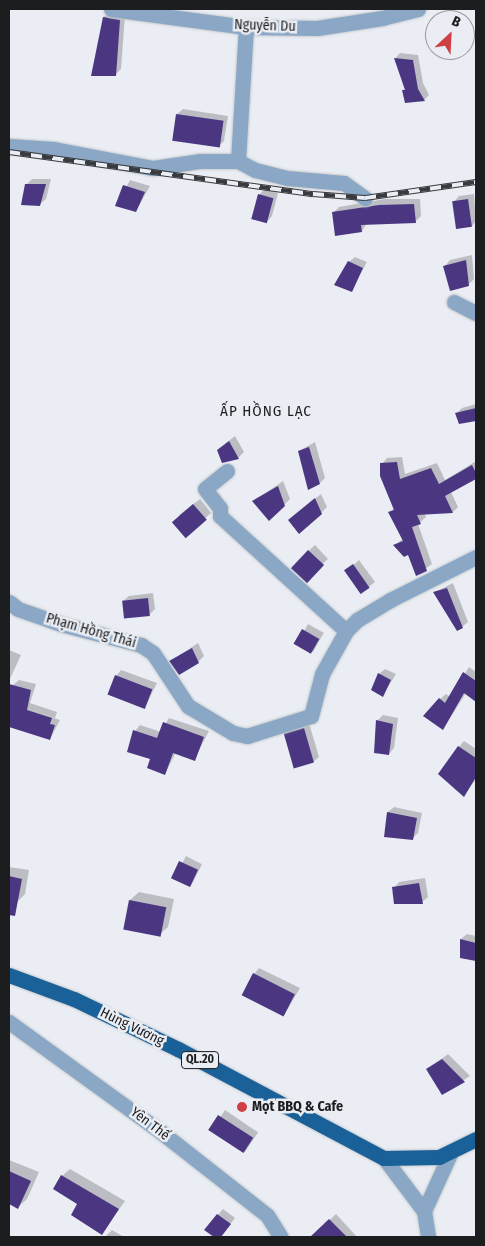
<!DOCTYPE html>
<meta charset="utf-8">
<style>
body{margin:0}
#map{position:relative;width:485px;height:1246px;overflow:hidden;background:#eaedf3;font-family:"Fira Sans Condensed",sans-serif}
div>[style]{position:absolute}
.shadow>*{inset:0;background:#0003;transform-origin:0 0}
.building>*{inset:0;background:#4b3781;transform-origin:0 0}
.roads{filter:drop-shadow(0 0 1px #c5c8cd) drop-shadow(0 0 1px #c5c8cd)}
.minor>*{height:15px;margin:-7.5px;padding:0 7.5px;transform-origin:7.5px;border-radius:7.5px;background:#8aa8c5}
.tertiary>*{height:15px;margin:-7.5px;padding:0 7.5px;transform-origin:7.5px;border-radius:7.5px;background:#8aa8c5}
.trunk>*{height:15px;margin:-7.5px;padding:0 7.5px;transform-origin:7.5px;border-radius:7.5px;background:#196198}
.rail>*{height:5.5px;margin-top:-2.75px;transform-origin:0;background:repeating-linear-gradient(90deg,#eaedf3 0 11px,#393a3d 0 22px);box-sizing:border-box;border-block:1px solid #393a3d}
.dots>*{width:14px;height:14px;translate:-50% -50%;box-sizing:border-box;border:2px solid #eaedf3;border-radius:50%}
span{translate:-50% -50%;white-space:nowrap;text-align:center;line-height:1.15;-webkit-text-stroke:5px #eaedf3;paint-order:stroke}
.shield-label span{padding:1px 4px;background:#eaedf3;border:1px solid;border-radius:4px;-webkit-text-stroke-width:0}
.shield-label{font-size:12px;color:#1c1d1f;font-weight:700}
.street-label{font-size:14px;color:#1c1d1f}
.poi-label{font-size:14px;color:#1c1d1f;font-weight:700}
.left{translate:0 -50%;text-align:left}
.neighbourhood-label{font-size:15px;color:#1c1d1f;letter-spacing:1px}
.frame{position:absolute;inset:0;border:10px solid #1c1d1f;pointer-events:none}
.north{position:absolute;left:425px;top:10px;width:50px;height:50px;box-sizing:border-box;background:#eaedf3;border:1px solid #989a9e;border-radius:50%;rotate:25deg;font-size:14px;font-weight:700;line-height:20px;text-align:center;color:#1c1d1f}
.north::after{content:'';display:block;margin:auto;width:18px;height:22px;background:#cf4046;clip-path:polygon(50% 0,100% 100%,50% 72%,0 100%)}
</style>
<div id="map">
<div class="shadow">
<i style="clip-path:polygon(110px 11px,125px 15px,121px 69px,115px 75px,92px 75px,104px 17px)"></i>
<i style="clip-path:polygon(400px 53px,418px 55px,423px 83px,429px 95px,424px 100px,403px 91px,406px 88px,395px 59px)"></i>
<i style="clip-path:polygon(183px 109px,228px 116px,224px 141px,218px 147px,177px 114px)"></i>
<i style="clip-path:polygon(32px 179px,51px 179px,46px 199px,40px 204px,26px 185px)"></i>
<i style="clip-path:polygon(130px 180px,150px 186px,136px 211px,117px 205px)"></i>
<i style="clip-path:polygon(265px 189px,278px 193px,272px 216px,267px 222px,259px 195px)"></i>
<i style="clip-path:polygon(474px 194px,476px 221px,472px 226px,458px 227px,454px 202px,459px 196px)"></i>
<i style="clip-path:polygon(385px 199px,420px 199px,421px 216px,415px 222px,367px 223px,362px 231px,333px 213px,339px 207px)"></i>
<i style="clip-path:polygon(472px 255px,474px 279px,468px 285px,445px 266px,450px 260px)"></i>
<i style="clip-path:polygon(355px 257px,367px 262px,351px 291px,349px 262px)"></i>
<i style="clip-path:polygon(476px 404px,476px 420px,459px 422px,456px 414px,462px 408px)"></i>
<i style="clip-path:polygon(235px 436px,244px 452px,238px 458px,225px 444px)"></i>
<i style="clip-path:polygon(315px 442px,325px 478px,320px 483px,299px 451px)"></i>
<i style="clip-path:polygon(402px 457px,405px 474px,437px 463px,445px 480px,476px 461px,476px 477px,451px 492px,458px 507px,453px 512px,424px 513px,426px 517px,418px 524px,432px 564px,417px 575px,409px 554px,395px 545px,404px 538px,390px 512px,395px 507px,382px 464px,387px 458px)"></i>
<i style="clip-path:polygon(283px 481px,290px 499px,284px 505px,254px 501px)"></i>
<i style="clip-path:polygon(321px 494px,327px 507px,321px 513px,295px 515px)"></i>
<i style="clip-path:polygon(200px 499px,211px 513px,186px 535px,179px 515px)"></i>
<i style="left:315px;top:545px;width:19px;height:32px;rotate:47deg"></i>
<i style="clip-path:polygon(359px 560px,375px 582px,361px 593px,350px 568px)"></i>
<i style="clip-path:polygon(453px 583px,468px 622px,462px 627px,435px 592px)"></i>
<i style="clip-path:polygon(153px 593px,155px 609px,149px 615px,123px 601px,129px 596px)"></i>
<i style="left:308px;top:624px;width:18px;height:22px;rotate:29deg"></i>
<i style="clip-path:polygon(198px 643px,204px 656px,198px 662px,171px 661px)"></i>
<i style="clip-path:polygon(9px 650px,21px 655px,9px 681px)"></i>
<i style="clip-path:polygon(469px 667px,476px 672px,476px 694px,472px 698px,466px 693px,443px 729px,440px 699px,446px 694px,450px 697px)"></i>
<i style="clip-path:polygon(385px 669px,396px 674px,383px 695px,379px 674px)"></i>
<i style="clip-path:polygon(121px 670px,157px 683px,145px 707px,116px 676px)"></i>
<i style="clip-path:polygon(19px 680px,36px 684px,30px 703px,57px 712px,55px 718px,23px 707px,60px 720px,50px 739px,15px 727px,13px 685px)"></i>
<i style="clip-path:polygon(383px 715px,398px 718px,394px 748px,389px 754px,375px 752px,378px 720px)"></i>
<i style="clip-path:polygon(169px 718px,209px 731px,194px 760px,176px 752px,165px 774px,135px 731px,140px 725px,161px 732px)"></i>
<i style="clip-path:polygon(309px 723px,319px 757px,313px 762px,285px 735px,291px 729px)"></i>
<i style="clip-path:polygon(464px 741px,476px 749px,476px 779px,464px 795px,459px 747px)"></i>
<i style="clip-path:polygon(394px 807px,422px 813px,418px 833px,412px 839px,388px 812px)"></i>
<i style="left:186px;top:856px;width:18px;height:25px;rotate:27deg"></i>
<i style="clip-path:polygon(9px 867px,29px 870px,25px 894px,17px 902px,9px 901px)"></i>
<i style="clip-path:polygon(425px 878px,428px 897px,422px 902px,394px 888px,399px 882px)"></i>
<i style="clip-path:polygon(139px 892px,174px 899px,168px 927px,159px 935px,124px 928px,130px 900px)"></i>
<i style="clip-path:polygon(467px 934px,476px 936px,476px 960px,461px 957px,461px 939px)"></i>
<i style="clip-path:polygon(259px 968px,300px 988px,284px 1015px,254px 974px)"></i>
<i style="clip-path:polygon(448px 1054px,470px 1076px,442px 1094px,427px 1070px)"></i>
<i style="left:225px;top:1110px;width:40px;height:24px;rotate:34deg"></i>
<i style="clip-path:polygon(9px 1160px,39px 1172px,27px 1199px,18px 1207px,9px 1203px)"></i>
<i style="clip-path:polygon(70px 1169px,125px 1201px,102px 1233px,62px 1176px)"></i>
<i style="clip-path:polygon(223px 1209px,235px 1218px,220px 1237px,216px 1237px,206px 1229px)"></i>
<i style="clip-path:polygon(336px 1214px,357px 1237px,317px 1237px,315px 1234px)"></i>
<i style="clip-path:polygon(112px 1230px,124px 1237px,105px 1237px)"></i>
</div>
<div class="building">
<i style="clip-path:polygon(103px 17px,120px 20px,116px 76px,91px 76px)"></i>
<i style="clip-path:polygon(394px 58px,413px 60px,418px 89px,425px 101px,405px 103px,402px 90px,405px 90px)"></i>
<i style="left:176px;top:114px;width:48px;height:27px;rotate:8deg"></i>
<i style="clip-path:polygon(25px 184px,46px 184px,40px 206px,21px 205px)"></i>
<i style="clip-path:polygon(123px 185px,145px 192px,136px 212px,115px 206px)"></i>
<i style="left:258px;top:194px;width:16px;height:26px;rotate:15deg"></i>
<i style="left:468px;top:199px;width:28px;height:16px;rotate:82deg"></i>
<i style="clip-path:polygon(414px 204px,416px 223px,361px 225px,362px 232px,335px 236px,332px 212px,379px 205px)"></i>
<i style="clip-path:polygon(466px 260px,469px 286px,450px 291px,443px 266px)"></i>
<i style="clip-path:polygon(348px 261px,363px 268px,352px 292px,334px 285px)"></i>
<i style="clip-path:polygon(476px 408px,476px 421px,459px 424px,455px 413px)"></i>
<i style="clip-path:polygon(229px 441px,239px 459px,222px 463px,217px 450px)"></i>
<i style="clip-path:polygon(309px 447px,320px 484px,308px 490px,298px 451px)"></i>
<i style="clip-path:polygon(397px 462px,400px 479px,431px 468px,439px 484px,472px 465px,476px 473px,476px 479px,445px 496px,453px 513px,417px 515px,421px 524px,412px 527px,427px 571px,416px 576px,408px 555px,404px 557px,393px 545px,403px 541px,388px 512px,394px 510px,380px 476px,380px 463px)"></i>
<i style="clip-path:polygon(278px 486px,285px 506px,269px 521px,252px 501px)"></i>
<i style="clip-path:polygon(315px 498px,322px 514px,299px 534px,288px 520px)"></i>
<i style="left:193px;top:504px;width:21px;height:28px;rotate:49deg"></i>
<i style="left:308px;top:550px;width:22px;height:25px;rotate:43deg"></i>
<i style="left:353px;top:564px;width:29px;height:11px;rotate:55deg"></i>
<i style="clip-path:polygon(447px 588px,463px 628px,457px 631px,433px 592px)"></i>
<i style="left:148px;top:598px;width:18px;height:26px;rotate:84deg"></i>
<i style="left:302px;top:629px;width:20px;height:17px;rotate:30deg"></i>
<i style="clip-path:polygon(192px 648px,199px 663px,179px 675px,169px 661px)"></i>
<i style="clip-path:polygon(463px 672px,476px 681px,476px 702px,464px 693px,443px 730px,423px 716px,439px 698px,445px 703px)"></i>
<i style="clip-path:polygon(378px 673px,391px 680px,383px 697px,371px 690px)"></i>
<i style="left:115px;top:675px;width:40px;height:21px;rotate:21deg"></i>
<i style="clip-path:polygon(9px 684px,31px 690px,27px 710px,52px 718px,50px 724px,55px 725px,50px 740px,9px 727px)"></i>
<i style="clip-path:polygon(376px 720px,393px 724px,389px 755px,374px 753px)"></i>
<i style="clip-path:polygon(163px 722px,204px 737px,195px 761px,173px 753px,165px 775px,147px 768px,150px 759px,127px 752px,133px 730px,157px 738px)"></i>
<i style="left:304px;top:728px;width:36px;height:21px;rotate:74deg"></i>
<i style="clip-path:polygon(458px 746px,476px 758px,476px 777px,464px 797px,438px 774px)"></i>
<i style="clip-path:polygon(387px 812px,417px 818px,413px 840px,384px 837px)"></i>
<i style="left:179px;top:861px;width:21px;height:19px;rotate:25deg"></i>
<i style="clip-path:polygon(9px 876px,22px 879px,15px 916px,9px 915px)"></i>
<i style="clip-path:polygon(419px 883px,423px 904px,394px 904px,392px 887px)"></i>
<i style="left:129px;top:900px;width:38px;height:30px;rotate:11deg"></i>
<i style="clip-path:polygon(460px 939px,476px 943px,476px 961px,460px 958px)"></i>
<i style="left:253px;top:973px;width:47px;height:25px;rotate:27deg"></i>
<i style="clip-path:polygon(442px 1059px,465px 1082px,442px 1095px,426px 1069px)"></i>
<i style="left:218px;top:1115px;width:42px;height:18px;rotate:33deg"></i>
<i style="clip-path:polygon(9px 1171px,31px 1181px,18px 1209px,9px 1204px)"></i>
<i style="clip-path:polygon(61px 1175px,119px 1209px,102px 1235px,71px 1215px,77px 1204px,53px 1189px)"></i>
<i style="clip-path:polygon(217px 1214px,231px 1224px,221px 1237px,214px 1237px,204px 1230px)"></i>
<i style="clip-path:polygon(329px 1219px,347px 1237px,310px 1237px)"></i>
</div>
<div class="roads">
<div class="minor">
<i style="left:9px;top:146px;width:45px;rotate:3.8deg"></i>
<i style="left:54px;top:149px;width:101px;rotate:10.9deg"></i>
<i style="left:153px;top:168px;width:48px;rotate:-8.5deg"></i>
<i style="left:200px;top:161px;width:38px"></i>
<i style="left:238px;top:161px;width:19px;rotate:28deg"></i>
<i style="left:255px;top:170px;width:33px;rotate:14deg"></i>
<i style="left:287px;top:178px;width:57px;rotate:5deg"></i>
<i style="left:344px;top:183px;width:26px;rotate:36deg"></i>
<i style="left:238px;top:161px;width:134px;rotate:-86.6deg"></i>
<i style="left:454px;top:302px;width:25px;rotate:27deg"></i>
<i style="left:227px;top:471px;width:28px;rotate:141deg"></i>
<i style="left:205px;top:489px;width:24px;rotate:52deg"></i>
<i style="left:220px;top:508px;width:8px;rotate:90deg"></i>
<i style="left:220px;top:516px;width:171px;rotate:42.4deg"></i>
<i style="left:9px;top:602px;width:11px;rotate:38deg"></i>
<i style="left:18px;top:609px;width:46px;rotate:19.2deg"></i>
<i style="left:61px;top:624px;width:83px;rotate:14.7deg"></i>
<i style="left:141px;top:645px;width:14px;rotate:34deg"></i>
<i style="left:153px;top:653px;width:64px;rotate:56.6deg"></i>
<i style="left:188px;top:706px;width:52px;rotate:31deg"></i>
<i style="left:233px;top:733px;width:14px;rotate:12deg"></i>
<i style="left:247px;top:736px;width:67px;rotate:-17.4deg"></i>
<i style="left:311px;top:716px;width:43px;rotate:-75.3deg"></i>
<i style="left:322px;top:674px;width:49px;rotate:-60.8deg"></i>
<i style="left:346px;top:631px;width:16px;rotate:-45deg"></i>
<i style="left:357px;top:620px;width:39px;rotate:-31deg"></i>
<i style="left:390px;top:600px;width:96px;rotate:-26.6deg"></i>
<i style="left:9px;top:1022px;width:188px;rotate:35.9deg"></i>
<i style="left:161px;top:1132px;width:135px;rotate:38.1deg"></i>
<i style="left:267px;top:1215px;width:26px;rotate:58deg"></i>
</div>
<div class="tertiary">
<i style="left:111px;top:9px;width:136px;rotate:7.6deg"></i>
<i style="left:246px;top:27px;width:71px;rotate:0.8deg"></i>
<i style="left:317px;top:28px;width:66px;rotate:-8.7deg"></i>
<i style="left:382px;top:18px;width:37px;rotate:-14deg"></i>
<i style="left:384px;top:1158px;width:66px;rotate:53deg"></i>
<i style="left:424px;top:1211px;width:26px;rotate:81deg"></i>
<i style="left:424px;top:1211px;width:63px;rotate:-65.5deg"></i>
</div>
<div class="trunk">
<i style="left:9px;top:975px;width:69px;rotate:20.3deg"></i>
<i style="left:74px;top:999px;width:115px;rotate:25.7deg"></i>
<i style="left:178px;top:1049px;width:233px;rotate:27.9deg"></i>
<i style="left:384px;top:1158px;width:55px;rotate:-1deg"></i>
<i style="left:439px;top:1157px;width:41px;rotate:-25.9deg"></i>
</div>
</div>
<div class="rail">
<i style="left:9px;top:152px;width:307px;rotate:7.9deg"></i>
<i style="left:313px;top:194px;width:52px;rotate:4.4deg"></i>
<i style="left:365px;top:198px;width:112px;rotate:-8.2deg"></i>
</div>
<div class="dots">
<i style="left:242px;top:1107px;background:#cf4046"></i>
</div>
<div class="shield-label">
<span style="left:200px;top:1060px">QL.20</span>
</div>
<div class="street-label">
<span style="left:265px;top:26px;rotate:2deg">Nguyễn Du</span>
<span style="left:91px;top:631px;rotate:16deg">Phạm Hồng Thái</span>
<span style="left:132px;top:1027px;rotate:26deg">Hùng Vương</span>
<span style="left:150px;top:1124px;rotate:37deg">Yên Thế</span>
</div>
<div class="poi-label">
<span class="left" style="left:252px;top:1107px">Mọt BBQ &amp; Cafe</span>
</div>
<div class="neighbourhood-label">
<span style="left:266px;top:412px">ẤP HỒNG LẠC</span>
</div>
<div class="frame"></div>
<div class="north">B</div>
</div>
